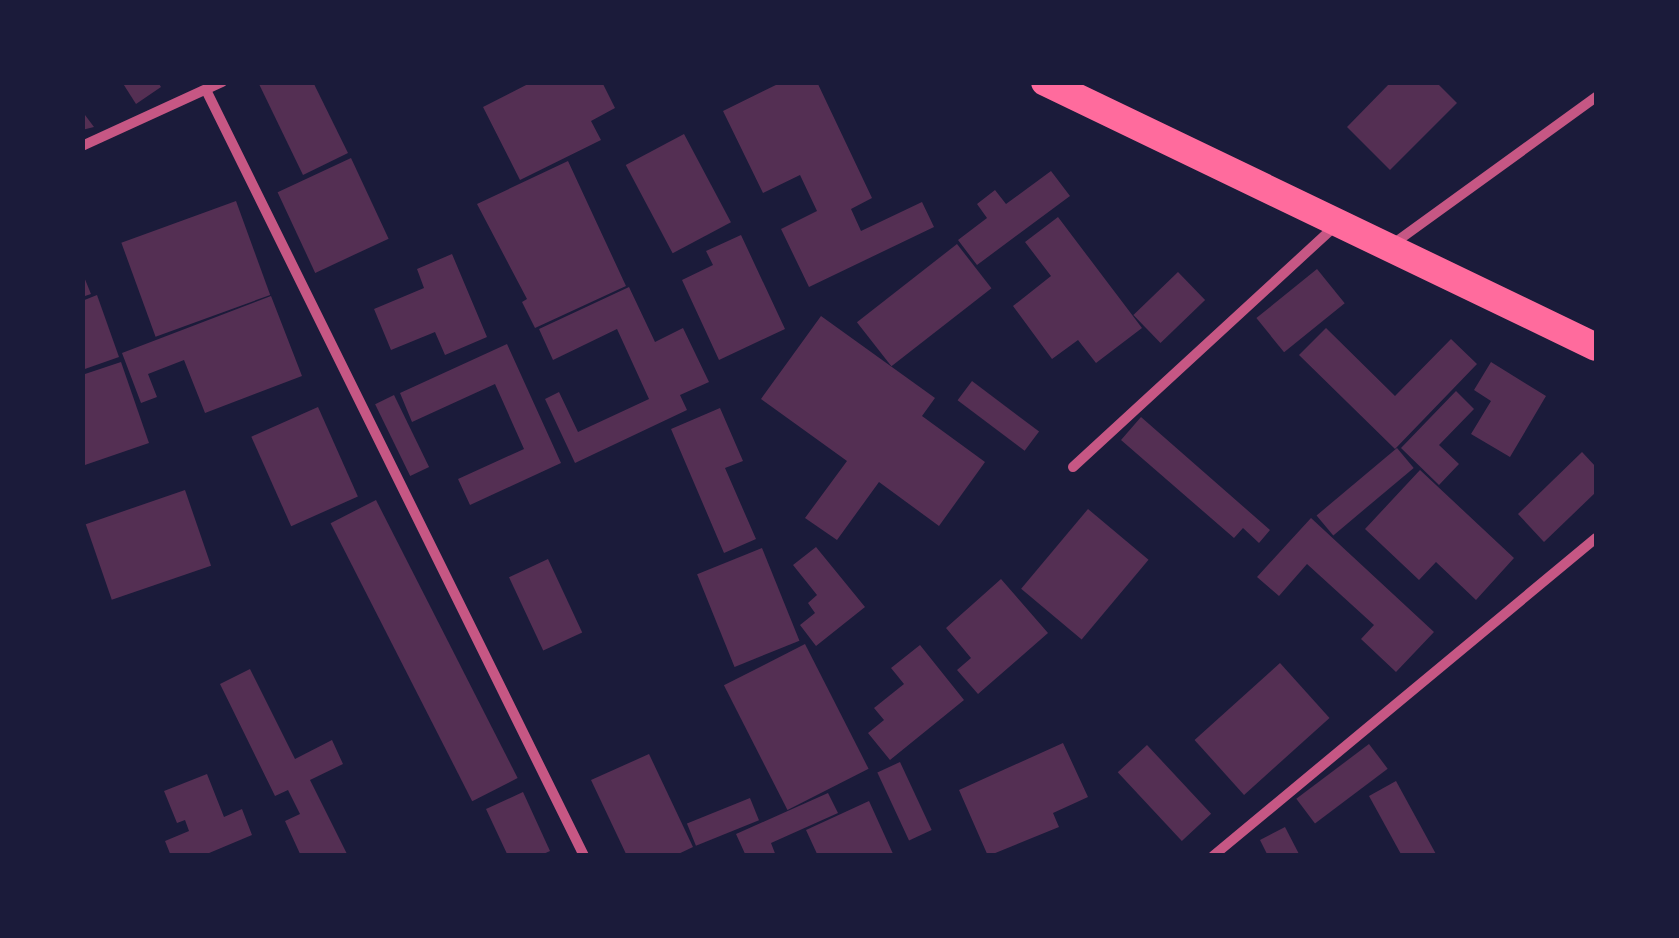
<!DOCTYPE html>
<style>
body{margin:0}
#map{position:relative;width:1679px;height:938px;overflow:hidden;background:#1b1b3a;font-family:"Times New Roman",serif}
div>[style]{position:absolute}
.building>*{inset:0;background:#542f53;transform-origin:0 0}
.minor>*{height:10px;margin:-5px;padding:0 5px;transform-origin:5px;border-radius:5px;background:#c65784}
.trunk>*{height:28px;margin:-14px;padding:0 14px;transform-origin:14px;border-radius:14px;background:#ff6b9d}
span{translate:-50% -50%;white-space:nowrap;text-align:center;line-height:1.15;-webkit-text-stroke:10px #1b1b3a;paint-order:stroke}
.frame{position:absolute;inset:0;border:85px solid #1b1b3a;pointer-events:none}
</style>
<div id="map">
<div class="building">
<i style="clip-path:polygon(122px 82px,158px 82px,161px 87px,136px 104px)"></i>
<i style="clip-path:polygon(313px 82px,348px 153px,303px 175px,259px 84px)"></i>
<i style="clip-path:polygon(532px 82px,602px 82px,615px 108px,591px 121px,601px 140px,520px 180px,483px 107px)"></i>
<i style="clip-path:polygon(782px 82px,817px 82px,872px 198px,851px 209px,861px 231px,922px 202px,934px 227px,809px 287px,781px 229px,817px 211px,800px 175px,763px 193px,723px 111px)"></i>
<i style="clip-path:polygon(1391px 82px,1436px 82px,1457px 103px,1390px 170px,1347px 127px)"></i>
<i style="clip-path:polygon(82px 111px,94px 127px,82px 130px)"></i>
<i style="left:684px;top:134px;width:100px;height:66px;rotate:62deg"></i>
<i style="left:351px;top:158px;width:89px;height:81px;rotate:65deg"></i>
<i style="clip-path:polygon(568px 161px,626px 286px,535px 328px,522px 302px,527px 299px,477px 204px)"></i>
<i style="clip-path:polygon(1051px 171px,1070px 196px,977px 265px,958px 240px,987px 218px,977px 204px,995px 190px,1006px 204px)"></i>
<i style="left:236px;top:201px;width:100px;height:122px;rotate:70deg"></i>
<i style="clip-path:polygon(1058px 217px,1142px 328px,1096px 363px,1078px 340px,1052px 359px,1013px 306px,1051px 276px,1025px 242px)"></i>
<i style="clip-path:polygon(741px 235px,785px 329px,719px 360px,682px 280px,713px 265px,706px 251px)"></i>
<i style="left:957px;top:244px;width:56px;height:127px;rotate:52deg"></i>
<i style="clip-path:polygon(452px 254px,487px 337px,445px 355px,435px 332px,391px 350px,374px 309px,424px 288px,417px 269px)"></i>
<i style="left:1317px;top:269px;width:44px;height:78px;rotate:51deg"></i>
<i style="clip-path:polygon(82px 272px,91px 294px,82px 297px)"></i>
<i style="left:1178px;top:272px;width:39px;height:62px;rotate:46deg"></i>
<i style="clip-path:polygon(629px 287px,655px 342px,683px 328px,709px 382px,680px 395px,687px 410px,575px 463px,545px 399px,559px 392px,578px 432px,649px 399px,617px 329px,553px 360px,539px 329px)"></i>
<i style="clip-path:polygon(97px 295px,119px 357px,82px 370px,82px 301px)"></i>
<i style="clip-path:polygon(271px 296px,302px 376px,205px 413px,184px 360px,148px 374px,157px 397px,141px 403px,122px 353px)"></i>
<i style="clip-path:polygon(821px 316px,935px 398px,922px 416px,985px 462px,939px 526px,879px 482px,837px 540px,805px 518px,847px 461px,761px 399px)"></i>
<i style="clip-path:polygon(1326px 328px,1395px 396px,1451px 339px,1477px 364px,1395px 449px,1299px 355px)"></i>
<i style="clip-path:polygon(507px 344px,561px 463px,470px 505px,458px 479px,524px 449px,495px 384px,412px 422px,400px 393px)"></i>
<i style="clip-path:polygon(121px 362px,149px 443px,82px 466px,82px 375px)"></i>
<i style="clip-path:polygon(1491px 362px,1546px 396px,1510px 457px,1471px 434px,1491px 401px,1474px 390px)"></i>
<i style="left:972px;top:381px;width:84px;height:24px;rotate:37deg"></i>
<i style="clip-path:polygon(1456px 391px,1474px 409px,1439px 445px,1459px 464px,1439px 485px,1401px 448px)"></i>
<i style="left:394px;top:395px;width:80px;height:21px;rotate:64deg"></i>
<i style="left:318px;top:407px;width:98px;height:73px;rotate:66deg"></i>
<i style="clip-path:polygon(720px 408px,743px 461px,725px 468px,756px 539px,724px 553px,671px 429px)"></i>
<i style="clip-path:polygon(1141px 417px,1270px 530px,1259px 543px,1243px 528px,1234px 538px,1121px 440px)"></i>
<i style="left:1397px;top:448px;width:26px;height:105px;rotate:50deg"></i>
<i style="clip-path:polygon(1582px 452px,1596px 467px,1596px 492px,1544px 542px,1518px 514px)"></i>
<i style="clip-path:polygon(1420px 470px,1514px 558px,1476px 600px,1436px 562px,1419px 580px,1365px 529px)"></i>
<i style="left:185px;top:490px;width:80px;height:105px;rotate:71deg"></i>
<i style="left:376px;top:500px;width:312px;height:51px;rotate:63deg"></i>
<i style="left:1088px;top:509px;width:79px;height:104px;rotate:40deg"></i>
<i style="clip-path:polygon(1311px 518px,1434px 632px,1396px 672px,1361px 639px,1374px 625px,1307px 564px,1279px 596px,1257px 577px)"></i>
<i style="clip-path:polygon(816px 547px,865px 607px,816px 646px,800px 625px,815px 613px,808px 603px,817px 595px,793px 565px)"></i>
<i style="left:762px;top:548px;width:100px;height:70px;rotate:68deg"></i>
<i style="left:548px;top:559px;width:81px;height:43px;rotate:65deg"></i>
<i style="clip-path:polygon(1001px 579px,1048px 633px,978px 694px,957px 670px,971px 658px,946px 628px)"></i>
<i style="left:805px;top:644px;width:140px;height:91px;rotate:63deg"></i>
<i style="clip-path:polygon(920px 645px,964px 700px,890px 760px,868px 733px,884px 720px,874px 708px,904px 684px,891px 668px)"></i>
<i style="left:1280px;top:663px;width:74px;height:115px;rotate:48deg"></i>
<i style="clip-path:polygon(250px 669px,295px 759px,332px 740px,343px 764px,310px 780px,348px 856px,301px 856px,285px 821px,300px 814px,288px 790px,275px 796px,220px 684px)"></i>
<i style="clip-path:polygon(1063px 743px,1088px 797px,1053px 813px,1059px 827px,988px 856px,959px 790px)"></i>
<i style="left:1369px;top:744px;width:31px;height:91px;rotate:53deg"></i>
<i style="left:1147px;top:745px;width:94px;height:40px;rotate:47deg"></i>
<i style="clip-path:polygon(649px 754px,693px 847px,674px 856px,627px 856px,591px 780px)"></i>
<i style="left:900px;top:762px;width:75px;height:25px;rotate:65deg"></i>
<i style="clip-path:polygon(207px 774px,224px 817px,242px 809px,252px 835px,202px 856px,171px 856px,165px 841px,189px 831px,185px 820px,177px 823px,164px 791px)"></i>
<i style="clip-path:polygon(1396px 781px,1437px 856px,1402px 856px,1369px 796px)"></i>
<i style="clip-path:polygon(523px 792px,550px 851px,539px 856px,508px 856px,486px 809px)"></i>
<i style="clip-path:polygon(828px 793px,838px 813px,771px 843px,776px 856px,746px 856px,736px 834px)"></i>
<i style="left:750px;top:798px;width:24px;height:68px;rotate:68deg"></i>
<i style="clip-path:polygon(869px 801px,894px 856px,818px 856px,806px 830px)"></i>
<i style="clip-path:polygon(1285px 827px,1300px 856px,1268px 856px,1260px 840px)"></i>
</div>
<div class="minor">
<i style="left:206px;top:90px;width:854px;rotate:63.73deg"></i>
<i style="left:82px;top:146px;width:154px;rotate:-24.6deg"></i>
<i style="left:1393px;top:244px;width:251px;rotate:-35.9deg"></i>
<i style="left:1073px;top:467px;width:359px;rotate:-42.6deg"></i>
<i style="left:1213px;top:856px;width:498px;rotate:-39.7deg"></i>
</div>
<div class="trunk">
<i style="left:1045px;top:82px;width:611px;rotate:25.68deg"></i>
</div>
<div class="frame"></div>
</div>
